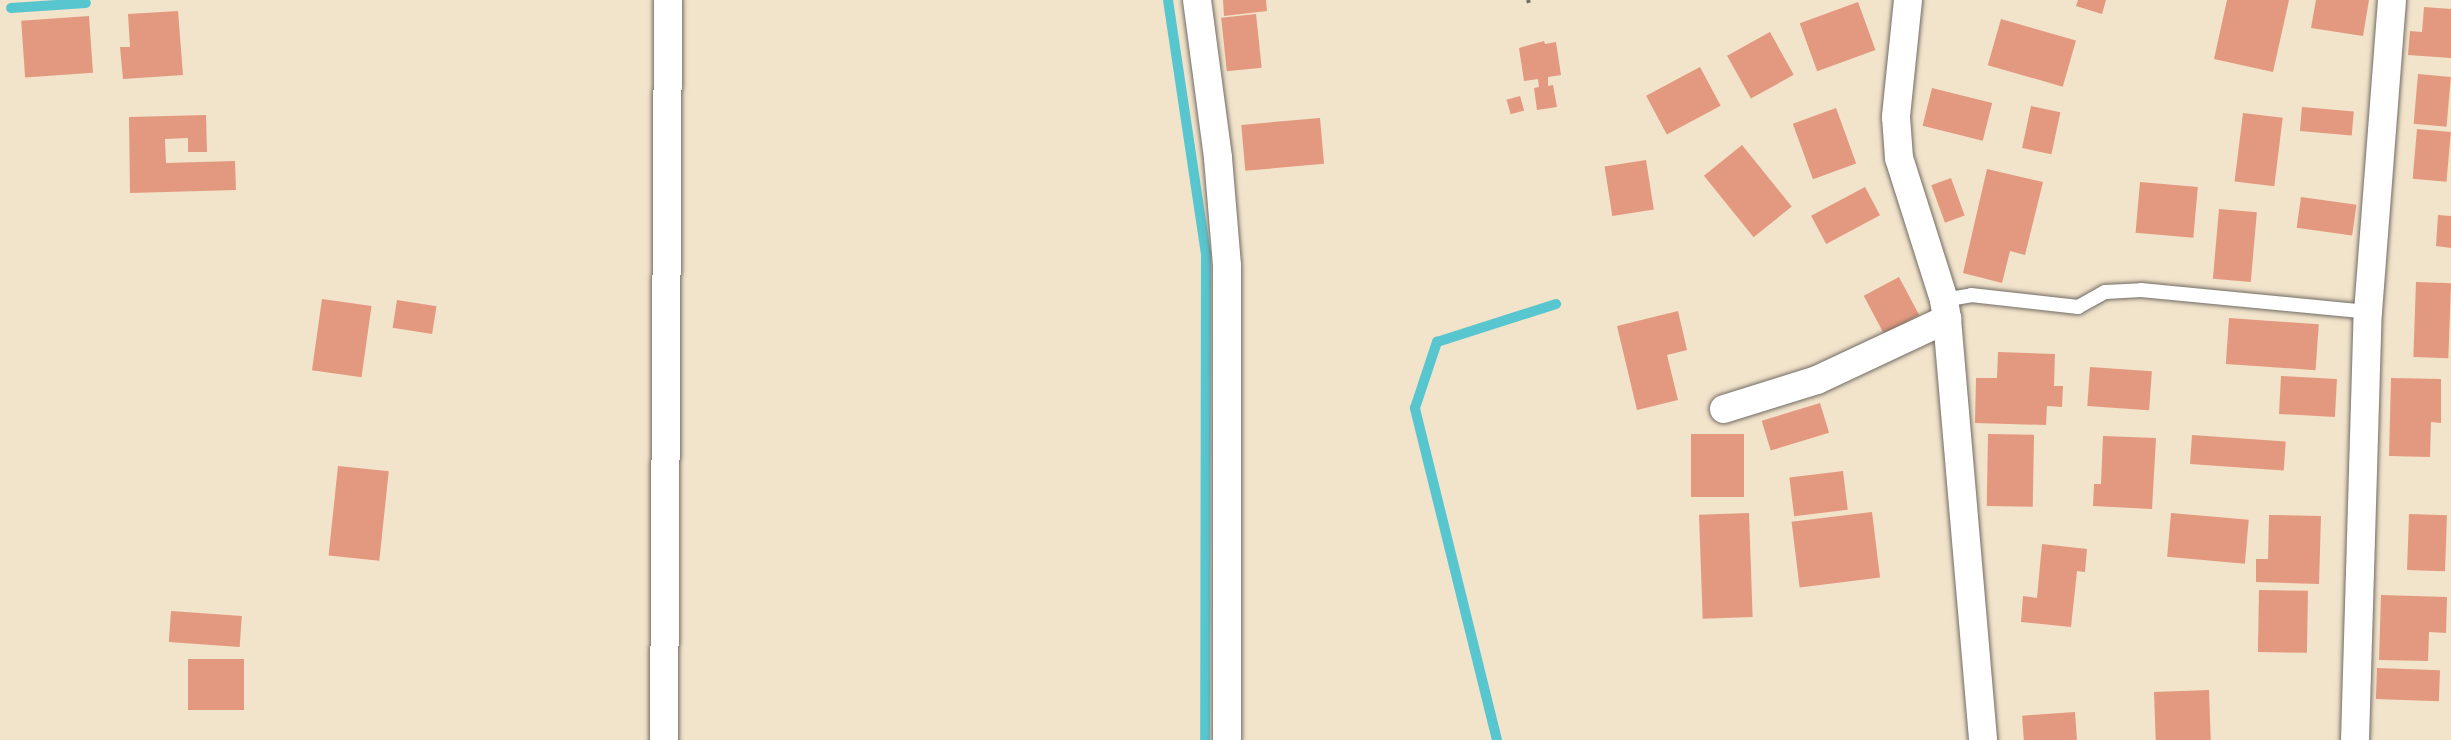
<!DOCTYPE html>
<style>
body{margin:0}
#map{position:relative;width:2451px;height:740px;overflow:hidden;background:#f2e3cb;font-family:"Libre Caslon Text",serif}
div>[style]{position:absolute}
.stream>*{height:10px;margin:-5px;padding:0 5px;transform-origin:5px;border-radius:5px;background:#58c6cf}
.building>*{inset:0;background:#e3997f;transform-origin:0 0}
.path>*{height:4px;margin-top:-2px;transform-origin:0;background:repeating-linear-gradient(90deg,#716b63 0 4.5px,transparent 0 9px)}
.roads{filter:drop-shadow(0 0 2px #716b63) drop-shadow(0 0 2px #716b63)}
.service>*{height:14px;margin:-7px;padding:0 7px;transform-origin:7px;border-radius:7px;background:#fff}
.minor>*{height:28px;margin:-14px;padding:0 14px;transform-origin:14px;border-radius:14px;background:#fff}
span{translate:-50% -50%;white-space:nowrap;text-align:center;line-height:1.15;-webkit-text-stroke:4.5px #f6f6f2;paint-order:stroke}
</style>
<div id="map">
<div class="stream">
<i style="left:1168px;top:0;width:256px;rotate:81.5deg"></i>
<i style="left:1206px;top:253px;width:487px;rotate:90.1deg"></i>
<i style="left:11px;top:8px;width:75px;rotate:-3.8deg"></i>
<i style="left:1497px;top:740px;width:342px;rotate:-103.9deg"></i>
<i style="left:1415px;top:408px;width:70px;rotate:-71.6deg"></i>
<i style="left:1437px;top:342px;width:125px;rotate:-17.7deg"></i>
</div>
<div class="building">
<i style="clip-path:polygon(1223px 0,1266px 0,1267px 11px,1224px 16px)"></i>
<i style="clip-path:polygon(2078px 0,2106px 0,2102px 14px,2076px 6px)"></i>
<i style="clip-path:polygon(2227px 0,2289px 0,2273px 72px,2214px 59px)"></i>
<i style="clip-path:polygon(2316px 0,2369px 0,2363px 36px,2311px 28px)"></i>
<i style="left:1858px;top:2px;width:51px;height:62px;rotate:70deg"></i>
<i style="clip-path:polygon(2424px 7px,2451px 9px,2451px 58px,2408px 55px,2410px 31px,2422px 32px)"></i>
<i style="clip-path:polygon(178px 11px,183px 75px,123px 79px,120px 47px,130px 47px,128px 14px)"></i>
<i style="left:1256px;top:14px;width:54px;height:35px;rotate:84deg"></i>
<i style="left:89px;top:16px;width:57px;height:68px;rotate:86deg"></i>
<i style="left:2001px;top:19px;width:78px;height:48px;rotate:16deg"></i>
<i style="left:1770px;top:32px;width:49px;height:49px;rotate:61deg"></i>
<i style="clip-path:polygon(1544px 41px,1545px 44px,1556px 42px,1561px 75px,1548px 77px,1548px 86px,1553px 85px,1557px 107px,1537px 110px,1534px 88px,1539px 87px,1538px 79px,1524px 81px,1519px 48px)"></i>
<i style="left:1700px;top:67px;width:44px;height:61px;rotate:62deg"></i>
<i style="left:2418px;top:74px;width:33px;height:50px;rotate:5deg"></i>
<i style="left:1932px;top:88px;width:62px;height:39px;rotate:14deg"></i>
<i style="left:1520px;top:96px;width:15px;height:14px;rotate:74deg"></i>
<i style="left:2031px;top:106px;width:30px;height:43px;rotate:12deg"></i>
<i style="left:2302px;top:107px;width:52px;height:24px;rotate:5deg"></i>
<i style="left:1836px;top:108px;width:59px;height:46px;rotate:70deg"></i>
<i style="left:2243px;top:113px;width:40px;height:69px;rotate:7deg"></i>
<i style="clip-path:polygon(206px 115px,207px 152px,188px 152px,188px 138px,165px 139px,166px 163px,235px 161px,236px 190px,130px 193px,129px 117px)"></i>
<i style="left:1320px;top:118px;width:46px;height:79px;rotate:85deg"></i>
<i style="left:2417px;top:129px;width:34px;height:50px;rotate:5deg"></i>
<i style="left:1742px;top:145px;width:79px;height:49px;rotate:51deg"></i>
<i style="left:1646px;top:160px;width:50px;height:42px;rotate:81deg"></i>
<i style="clip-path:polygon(1987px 169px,2043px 182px,2025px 255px,2010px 251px,2002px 283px,1963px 273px)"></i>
<i style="left:1951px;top:178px;width:40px;height:21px;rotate:70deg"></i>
<i style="left:2140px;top:182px;width:58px;height:51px;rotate:5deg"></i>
<i style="left:1865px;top:187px;width:32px;height:61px;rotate:62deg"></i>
<i style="left:2301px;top:197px;width:56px;height:31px;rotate:8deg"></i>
<i style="left:2219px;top:209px;width:38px;height:70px;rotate:5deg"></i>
<i style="clip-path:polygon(2438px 215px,2451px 216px,2451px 248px,2436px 246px)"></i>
<i style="left:1899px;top:277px;width:43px;height:40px;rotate:62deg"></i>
<i style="left:2416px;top:282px;width:35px;height:75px;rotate:2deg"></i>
<i style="left:322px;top:299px;width:50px;height:72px;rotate:8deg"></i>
<i style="left:397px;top:300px;width:40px;height:28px;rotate:9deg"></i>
<i style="clip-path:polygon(1678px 311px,1687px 350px,1667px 355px,1678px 400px,1637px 410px,1617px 326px)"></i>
<i style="left:2229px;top:318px;width:90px;height:46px;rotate:4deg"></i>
<i style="clip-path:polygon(1998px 352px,2055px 354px,2054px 386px,2063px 386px,2062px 407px,2047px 406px,2046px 425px,1975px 423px,1976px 378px,1997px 378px)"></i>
<i style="left:2090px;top:367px;width:62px;height:39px;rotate:4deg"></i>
<i style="left:2281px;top:376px;width:56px;height:38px;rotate:3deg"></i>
<i style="clip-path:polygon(2391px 378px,2441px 379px,2441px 423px,2431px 422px,2430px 457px,2389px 456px)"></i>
<i style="left:1820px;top:403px;width:31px;height:61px;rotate:73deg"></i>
<i style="left:1691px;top:434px;width:53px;height:63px"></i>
<i style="left:1988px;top:434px;width:46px;height:72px;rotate:1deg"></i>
<i style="left:2192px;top:435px;width:94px;height:29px;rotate:4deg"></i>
<i style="clip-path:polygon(2103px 436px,2156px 438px,2152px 509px,2093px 506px,2094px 484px,2101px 484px)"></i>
<i style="left:338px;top:466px;width:51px;height:90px;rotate:6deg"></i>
<i style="left:1843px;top:471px;width:39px;height:54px;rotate:83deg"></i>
<i style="left:1872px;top:512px;width:66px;height:81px;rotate:83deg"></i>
<i style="left:1749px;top:513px;width:104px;height:50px;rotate:88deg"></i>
<i style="left:2171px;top:513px;width:78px;height:44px;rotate:5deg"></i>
<i style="left:2409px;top:514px;width:38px;height:56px;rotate:2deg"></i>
<i style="clip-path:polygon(2269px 515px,2321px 516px,2319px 584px,2256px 582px,2256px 559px,2268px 559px)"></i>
<i style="clip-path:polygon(2042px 544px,2087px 549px,2085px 572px,2077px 571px,2071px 627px,2021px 622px,2023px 596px,2037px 598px)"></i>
<i style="left:2259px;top:590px;width:49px;height:62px;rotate:1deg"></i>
<i style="clip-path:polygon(2381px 595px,2447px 597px,2446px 633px,2429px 632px,2428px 661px,2379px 660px)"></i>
<i style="left:171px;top:611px;width:71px;height:31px;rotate:4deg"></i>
<i style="left:188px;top:659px;width:56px;height:51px"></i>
<i style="left:2377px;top:668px;width:63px;height:31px;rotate:2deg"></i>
<i style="left:2209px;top:690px;width:50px;height:55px;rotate:88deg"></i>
<i style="left:2075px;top:712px;width:28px;height:53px;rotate:86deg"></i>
</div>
<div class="path">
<i style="left:1528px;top:0;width:3px;rotate:72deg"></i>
</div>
<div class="roads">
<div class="service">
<i style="left:1944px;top:300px;width:27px;rotate:-10deg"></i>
<i style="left:1971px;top:295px;width:108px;rotate:6.4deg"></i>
<i style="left:2078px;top:307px;width:31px;rotate:-29deg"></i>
<i style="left:2105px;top:292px;width:36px;rotate:-3deg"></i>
<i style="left:2141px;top:290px;width:228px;rotate:5.5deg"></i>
</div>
<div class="minor">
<i style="left:1197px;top:0;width:159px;rotate:82.4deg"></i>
<i style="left:1218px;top:158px;width:108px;rotate:85.2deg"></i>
<i style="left:1227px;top:266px;width:474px;rotate:90deg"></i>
<i style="left:1908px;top:0;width:118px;rotate:95.9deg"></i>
<i style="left:1896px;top:117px;width:41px;rotate:85.8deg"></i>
<i style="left:1899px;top:158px;width:149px;rotate:72.4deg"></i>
<i style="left:1944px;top:300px;width:19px;rotate:81deg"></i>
<i style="left:1947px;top:319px;width:423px;rotate:85.1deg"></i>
<i style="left:1724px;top:409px;width:97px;rotate:-17.3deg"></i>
<i style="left:1817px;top:380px;width:144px;rotate:-25.1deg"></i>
<i style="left:664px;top:740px;width:740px;rotate:-89.69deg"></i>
<i style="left:2355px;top:740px;width:428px;rotate:-88.3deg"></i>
<i style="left:2368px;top:312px;width:313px;rotate:-85.6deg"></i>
</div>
</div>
</div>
